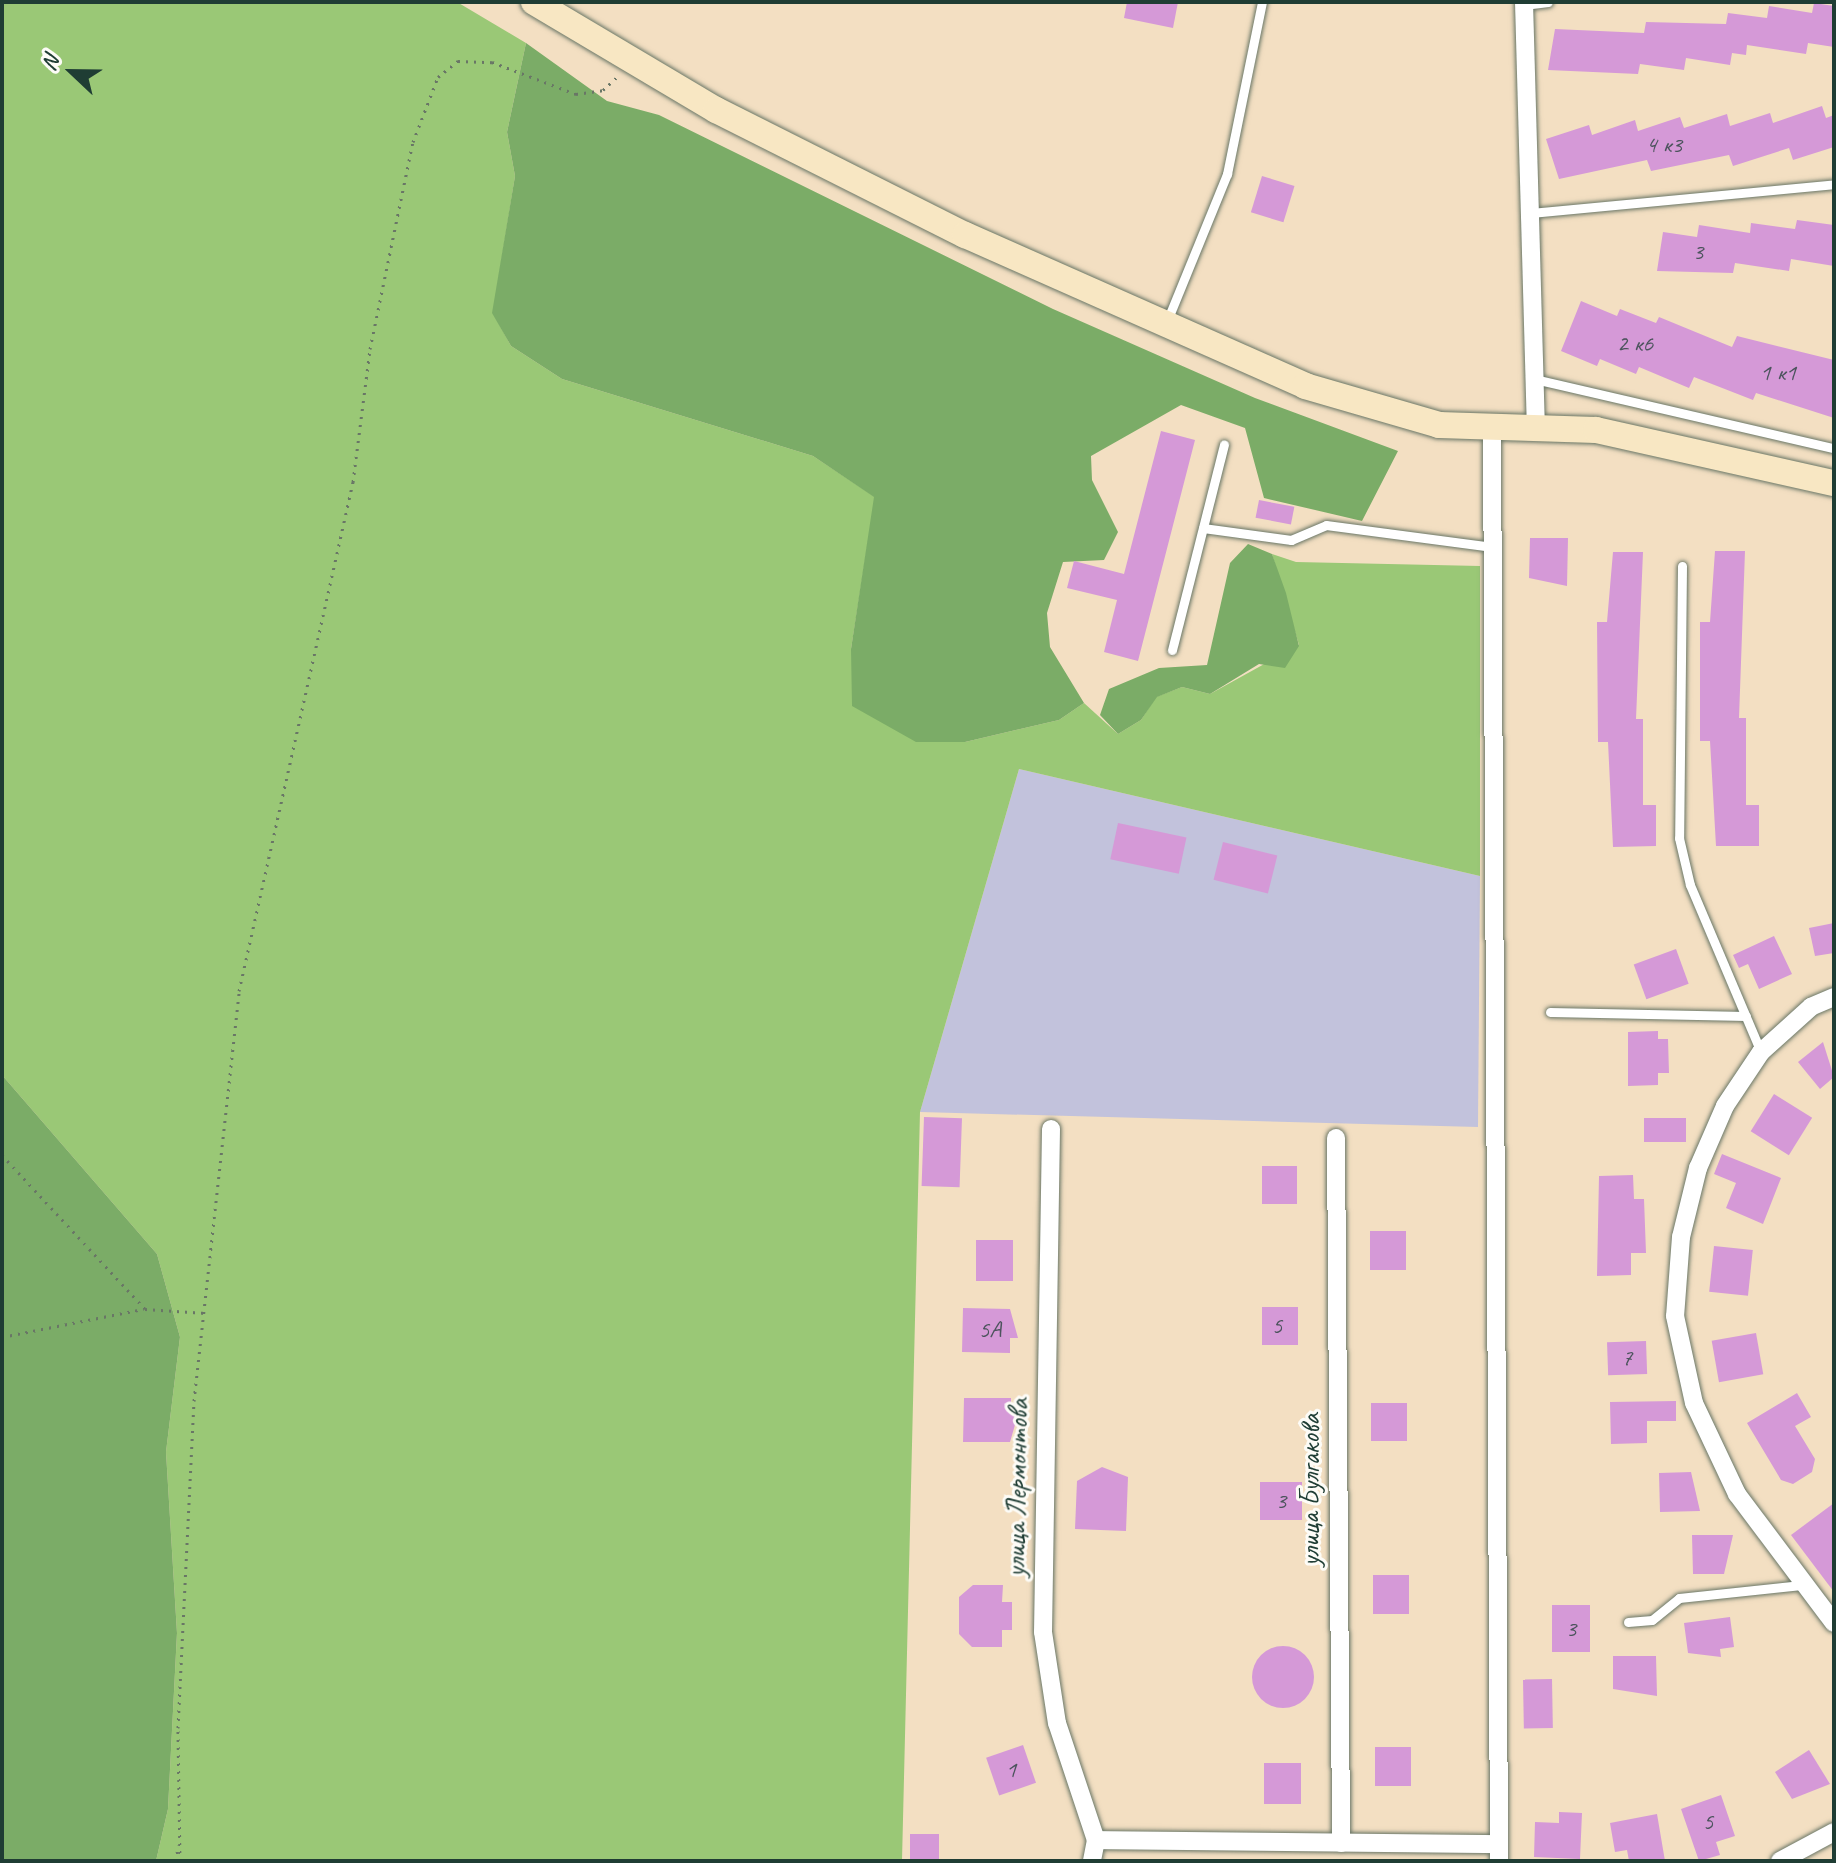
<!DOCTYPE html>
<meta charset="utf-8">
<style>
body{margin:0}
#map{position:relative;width:1836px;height:1863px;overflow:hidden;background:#f3dfc2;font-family:Caveat,sans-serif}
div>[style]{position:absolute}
.industrial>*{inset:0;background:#c2c2dc}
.green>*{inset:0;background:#9ac876}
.forest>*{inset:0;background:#7bac67}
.building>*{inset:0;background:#d599d7;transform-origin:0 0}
.round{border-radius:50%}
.path>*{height:3px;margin-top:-1.5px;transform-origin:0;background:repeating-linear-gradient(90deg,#697666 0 2px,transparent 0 8px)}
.roads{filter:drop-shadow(0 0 2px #697666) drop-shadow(0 0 2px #697666)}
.lane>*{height:9px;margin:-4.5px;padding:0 4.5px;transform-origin:4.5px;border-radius:4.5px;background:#fff}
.street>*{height:18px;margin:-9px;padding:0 9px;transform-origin:9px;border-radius:9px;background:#fff}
.secondary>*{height:26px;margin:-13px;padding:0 13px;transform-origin:13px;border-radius:13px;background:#f8e7c3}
span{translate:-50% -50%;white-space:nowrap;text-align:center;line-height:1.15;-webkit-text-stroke:6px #fdfcf7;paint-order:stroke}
.number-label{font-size:24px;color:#4c545d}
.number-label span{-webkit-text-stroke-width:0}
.street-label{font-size:28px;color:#1f3d34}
.frame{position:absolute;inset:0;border:4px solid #1f3d34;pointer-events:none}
.north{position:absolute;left:32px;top:32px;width:80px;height:80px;-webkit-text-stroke:6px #fdfcf7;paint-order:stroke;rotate:292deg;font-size:22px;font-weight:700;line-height:32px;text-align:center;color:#1f3d34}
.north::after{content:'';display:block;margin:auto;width:28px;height:36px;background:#1f3d34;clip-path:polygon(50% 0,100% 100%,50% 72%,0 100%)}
</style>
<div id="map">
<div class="industrial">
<i style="clip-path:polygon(1019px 769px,1480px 876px,1478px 1127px,920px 1112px)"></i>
</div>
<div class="green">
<i style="clip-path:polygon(2px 2px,457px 2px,526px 43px,507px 132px,515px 176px,493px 313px,511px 346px,562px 379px,813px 456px,875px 497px,851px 649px,965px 742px,1059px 720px,1084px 703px,1118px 734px,1141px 720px,1156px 697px,1182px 687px,1210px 694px,1299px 645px,1272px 554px,1296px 562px,1480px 566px,1480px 876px,1019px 769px,920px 1112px,902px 1861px,156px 1861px,168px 1809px,177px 1633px,166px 1452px,180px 1337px,157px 1254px,2px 1075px)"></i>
</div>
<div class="forest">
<i style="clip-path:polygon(526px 43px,607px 101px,659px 115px,1053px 309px,1255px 398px,1398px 451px,1362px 521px,1264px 498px,1245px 428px,1181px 405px,1091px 456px,1092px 480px,1118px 532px,1104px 560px,1063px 562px,1047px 613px,1050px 647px,1084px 703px,1059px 720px,965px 742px,916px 742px,852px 706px,851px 649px,874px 497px,813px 456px,562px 379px,511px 346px,492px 313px,515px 176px,507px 132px)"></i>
<i style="clip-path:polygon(1248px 544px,1272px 554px,1286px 593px,1299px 646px,1285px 668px,1259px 664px,1210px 694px,1182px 687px,1157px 697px,1141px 720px,1118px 734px,1100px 715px,1109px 689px,1159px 668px,1207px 665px,1230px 563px)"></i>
<i style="clip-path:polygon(2px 1075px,157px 1254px,180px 1337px,166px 1452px,177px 1633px,168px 1809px,156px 1861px,2px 1861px)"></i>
</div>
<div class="building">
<i style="clip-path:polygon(1127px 2px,1178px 2px,1173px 28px,1124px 18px)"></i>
<i style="clip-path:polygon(1814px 3px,1834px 6px,1834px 47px,1808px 43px,1806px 54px,1747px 45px,1746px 55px,1732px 53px,1730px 65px,1686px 58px,1684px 70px,1640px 64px,1638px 74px,1548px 70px,1555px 29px,1644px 33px,1646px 22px,1726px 24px,1728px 13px,1767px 18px,1769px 6px,1812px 13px)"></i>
<i style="clip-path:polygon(1822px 106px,1826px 118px,1834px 115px,1834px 147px,1793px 160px,1789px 148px,1733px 166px,1729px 155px,1651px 171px,1647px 160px,1559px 179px,1546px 139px,1589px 125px,1592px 135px,1635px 120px,1638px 131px,1680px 117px,1684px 128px,1727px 114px,1730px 126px,1770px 113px,1773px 123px)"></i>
<i style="left:1262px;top:176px;width:34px;height:38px;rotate:17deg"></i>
<i style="clip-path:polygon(1797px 220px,1834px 225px,1834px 266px,1791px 259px,1789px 271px,1735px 263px,1733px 273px,1657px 271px,1663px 232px,1697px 237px,1699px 225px,1750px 233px,1751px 223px,1795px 229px)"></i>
<i style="clip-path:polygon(1581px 301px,1617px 316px,1620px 309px,1656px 323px,1659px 317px,1732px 347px,1737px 336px,1834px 360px,1834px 418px,1756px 393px,1753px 400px,1694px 377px,1689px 388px,1639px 367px,1636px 374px,1600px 359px,1597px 366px,1561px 351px)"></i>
<i style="clip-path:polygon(1161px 431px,1195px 440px,1138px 661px,1104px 652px,1117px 600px,1067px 588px,1074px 561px,1124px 574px)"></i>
<i style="left:1259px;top:500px;width:36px;height:18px;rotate:11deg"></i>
<i style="clip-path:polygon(1530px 538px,1568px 538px,1567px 586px,1529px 578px)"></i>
<i style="clip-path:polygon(1715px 551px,1745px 551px,1739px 718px,1746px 718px,1746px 805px,1759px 805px,1759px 846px,1716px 846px,1710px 741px,1700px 741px,1700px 622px,1710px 622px)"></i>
<i style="clip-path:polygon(1613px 552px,1643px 552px,1636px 719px,1643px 719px,1643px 805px,1656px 805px,1656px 846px,1613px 847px,1608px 742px,1598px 742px,1597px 622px,1607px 622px)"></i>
<i style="left:1118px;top:823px;width:70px;height:37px;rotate:12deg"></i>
<i style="left:1223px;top:842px;width:56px;height:39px;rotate:14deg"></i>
<i style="clip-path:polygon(1834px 923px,1834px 953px,1815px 956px,1809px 928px)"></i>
<i style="clip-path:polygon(1774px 936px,1792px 974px,1759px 989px,1748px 964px,1739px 968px,1733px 955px)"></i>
<i style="left:1676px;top:949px;width:37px;height:45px;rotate:70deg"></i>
<i style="clip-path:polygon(1658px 1031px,1658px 1039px,1668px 1039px,1669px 1073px,1658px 1073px,1658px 1085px,1628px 1086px,1628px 1032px)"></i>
<i style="clip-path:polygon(1823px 1042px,1834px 1077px,1820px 1089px,1798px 1062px)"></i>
<i style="left:1774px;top:1094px;width:45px;height:44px;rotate:32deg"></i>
<i style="left:924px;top:1117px;width:38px;height:69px;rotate:2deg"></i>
<i style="left:1686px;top:1118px;width:24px;height:42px;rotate:90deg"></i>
<i style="clip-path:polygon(1722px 1154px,1781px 1178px,1763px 1224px,1726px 1208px,1736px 1183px,1714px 1174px)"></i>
<i style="left:1262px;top:1166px;width:35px;height:38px"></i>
<i style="clip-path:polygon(1633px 1175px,1634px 1199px,1644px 1199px,1646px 1253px,1631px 1253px,1631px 1275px,1597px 1276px,1599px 1176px)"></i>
<i style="left:1370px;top:1231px;width:36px;height:39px"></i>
<i style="left:976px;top:1240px;width:37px;height:41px"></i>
<i style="left:1714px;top:1246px;width:39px;height:46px;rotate:6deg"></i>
<i style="left:1262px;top:1307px;width:36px;height:38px"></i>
<i style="clip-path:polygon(963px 1308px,1010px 1309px,1018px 1338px,1010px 1338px,1010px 1353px,962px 1352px)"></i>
<i style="left:1756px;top:1333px;width:42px;height:45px;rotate:80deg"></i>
<i style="left:1646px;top:1341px;width:33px;height:39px;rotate:88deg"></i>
<i style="clip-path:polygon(1797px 1393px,1811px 1417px,1795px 1426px,1815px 1459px,1812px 1472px,1793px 1484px,1781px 1480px,1747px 1423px)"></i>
<i style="clip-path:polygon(964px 1398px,1011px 1398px,1011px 1411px,1019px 1411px,1010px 1442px,963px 1442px)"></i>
<i style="clip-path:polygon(1676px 1401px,1676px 1421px,1647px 1421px,1647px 1443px,1611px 1444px,1610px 1402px)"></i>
<i style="left:1371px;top:1403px;width:36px;height:38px"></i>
<i style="clip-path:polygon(1102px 1467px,1128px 1477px,1126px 1531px,1075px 1529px,1077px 1481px)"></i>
<i style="clip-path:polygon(1691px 1472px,1700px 1511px,1660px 1512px,1659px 1473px)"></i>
<i style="left:1260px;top:1482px;width:42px;height:38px"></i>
<i style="clip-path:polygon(1834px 1503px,1834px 1592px,1791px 1535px)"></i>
<i style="clip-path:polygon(1692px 1535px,1733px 1535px,1724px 1574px,1693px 1574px)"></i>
<i style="left:1373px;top:1575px;width:36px;height:39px"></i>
<i style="clip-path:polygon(973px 1585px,1003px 1585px,1002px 1602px,1012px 1602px,1012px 1630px,1002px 1630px,1002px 1647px,972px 1647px,959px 1634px,959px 1597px)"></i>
<i style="left:1552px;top:1605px;width:38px;height:47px"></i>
<i style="clip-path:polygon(1730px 1617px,1734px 1647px,1720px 1649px,1721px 1657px,1688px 1653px,1684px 1623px)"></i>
<i class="round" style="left:1252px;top:1646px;width:62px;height:62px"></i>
<i style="clip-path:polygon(1613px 1656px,1656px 1656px,1657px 1696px,1613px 1689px)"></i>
<i style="left:1552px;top:1679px;width:49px;height:29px;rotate:89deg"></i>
<i style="left:1023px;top:1745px;width:40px;height:39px;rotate:71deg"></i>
<i style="left:1375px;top:1747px;width:36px;height:39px"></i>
<i style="clip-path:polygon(1809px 1750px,1830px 1784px,1792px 1799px,1775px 1772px)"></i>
<i style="left:1264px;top:1763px;width:37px;height:41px"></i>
<i style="clip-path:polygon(1721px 1795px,1735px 1836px,1716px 1842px,1720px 1855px,1699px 1861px,1681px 1809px)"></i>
<i style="clip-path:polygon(1559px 1812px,1582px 1813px,1580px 1859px,1534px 1857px,1535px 1822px,1559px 1823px)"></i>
<i style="clip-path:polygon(1657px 1814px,1665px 1861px,1629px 1861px,1627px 1850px,1615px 1852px,1610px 1823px)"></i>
<i style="left:910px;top:1834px;width:29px;height:27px"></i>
</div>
<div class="path">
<i style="left:2px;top:1155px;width:210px;rotate:47.1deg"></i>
<i style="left:145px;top:1309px;width:61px;rotate:3.8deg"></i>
<i style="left:2px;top:1337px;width:144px;rotate:-11.2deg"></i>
<i style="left:175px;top:1861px;width:16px;rotate:-76deg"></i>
<i style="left:180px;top:1861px;width:133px;rotate:-90.9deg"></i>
<i style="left:178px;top:1728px;width:327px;rotate:-87.2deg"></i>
<i style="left:194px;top:1401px;width:412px;rotate:-83.7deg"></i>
<i style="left:239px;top:991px;width:522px;rotate:-77.38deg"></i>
<i style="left:353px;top:482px;width:134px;rotate:-82.7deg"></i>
<i style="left:370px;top:349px;width:211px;rotate:-78.3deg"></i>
<i style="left:413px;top:142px;width:70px;rotate:-69deg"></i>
<i style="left:438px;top:77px;width:26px;rotate:-39deg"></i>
<i style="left:458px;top:61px;width:34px;rotate:2deg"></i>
<i style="left:492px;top:62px;width:90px;rotate:20.9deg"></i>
<i style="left:576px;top:94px;width:27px;rotate:-8deg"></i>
<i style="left:603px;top:90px;width:19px;rotate:-43deg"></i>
</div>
<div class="roads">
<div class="lane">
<i style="left:1524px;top:5px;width:24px;rotate:-7deg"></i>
<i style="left:1530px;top:213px;width:305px;rotate:-5.4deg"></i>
<i style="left:1167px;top:321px;width:159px;rotate:-67.8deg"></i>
<i style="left:1227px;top:174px;width:176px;rotate:-78.5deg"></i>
<i style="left:1534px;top:379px;width:308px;rotate:13deg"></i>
<i style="left:1203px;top:528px;width:89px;rotate:7.8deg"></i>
<i style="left:1291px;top:540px;width:38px;rotate:-23deg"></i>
<i style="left:1326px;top:525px;width:168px;rotate:7.5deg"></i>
<i style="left:1682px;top:566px;width:272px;rotate:90.6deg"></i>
<i style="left:1679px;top:838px;width:48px;rotate:76.8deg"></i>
<i style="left:1690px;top:885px;width:181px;rotate:67deg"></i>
<i style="left:1172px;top:650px;width:212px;rotate:-75.8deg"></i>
<i style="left:1550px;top:1012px;width:196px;rotate:1.2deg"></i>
<i style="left:1628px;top:1622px;width:24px;rotate:-5deg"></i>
<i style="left:1652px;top:1620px;width:35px;rotate:-39deg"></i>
<i style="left:1679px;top:1598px;width:123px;rotate:-6.1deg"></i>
</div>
<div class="street">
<i style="left:1524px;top:2px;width:423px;rotate:88.4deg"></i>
<i style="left:1492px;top:428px;width:1433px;rotate:89.72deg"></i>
<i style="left:1834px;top:997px;width:25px;rotate:157deg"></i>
<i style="left:1811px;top:1007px;width:67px;rotate:138deg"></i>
<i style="left:1761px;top:1052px;width:65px;rotate:123.7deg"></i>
<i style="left:1725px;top:1106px;width:68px;rotate:113.5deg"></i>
<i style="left:1698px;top:1168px;width:71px;rotate:103.8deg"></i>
<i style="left:1681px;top:1237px;width:79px;rotate:94.3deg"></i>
<i style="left:1675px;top:1316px;width:89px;rotate:77.7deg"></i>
<i style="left:1694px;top:1403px;width:101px;rotate:64.7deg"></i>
<i style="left:1737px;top:1494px;width:161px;rotate:53.1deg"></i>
<i style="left:1051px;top:1129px;width:503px;rotate:90.91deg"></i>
<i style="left:1043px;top:1632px;width:92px;rotate:81.3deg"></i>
<i style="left:1057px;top:1723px;width:123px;rotate:71.6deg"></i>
<i style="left:1096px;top:1840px;width:21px;rotate:101deg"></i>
<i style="left:1336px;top:1138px;width:705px;rotate:89.59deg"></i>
<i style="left:1096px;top:1840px;width:403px;rotate:0.6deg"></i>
<i style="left:1780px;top:1861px;width:61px;rotate:-28.2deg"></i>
</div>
<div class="secondary">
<i style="left:534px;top:2px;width:212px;rotate:30.7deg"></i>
<i style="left:716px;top:110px;width:279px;rotate:26.7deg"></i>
<i style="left:965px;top:235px;width:372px;rotate:23.9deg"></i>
<i style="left:1305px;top:386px;width:140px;rotate:16.2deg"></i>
<i style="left:1439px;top:425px;width:157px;rotate:1.8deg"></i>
<i style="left:1596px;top:430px;width:244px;rotate:12.6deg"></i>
</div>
</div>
<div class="number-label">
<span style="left:1664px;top:145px">4 к3</span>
<span style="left:1698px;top:252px">3</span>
<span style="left:1635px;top:344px">2 к6</span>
<span style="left:1778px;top:373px">1 к1</span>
<span style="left:1277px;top:1326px">5</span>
<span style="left:990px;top:1330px">5А</span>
<span style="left:1627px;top:1358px">7</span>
<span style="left:1281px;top:1501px">3</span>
<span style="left:1571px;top:1629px">3</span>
<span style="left:1011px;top:1770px">1</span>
<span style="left:1708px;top:1822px">5</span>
</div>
<div class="street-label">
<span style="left:1017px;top:1488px;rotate:-89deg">улица Лермонтова</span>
<span style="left:1310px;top:1490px;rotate:-90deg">улица Булгакова</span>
</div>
<div class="frame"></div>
<div class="north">N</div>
</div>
